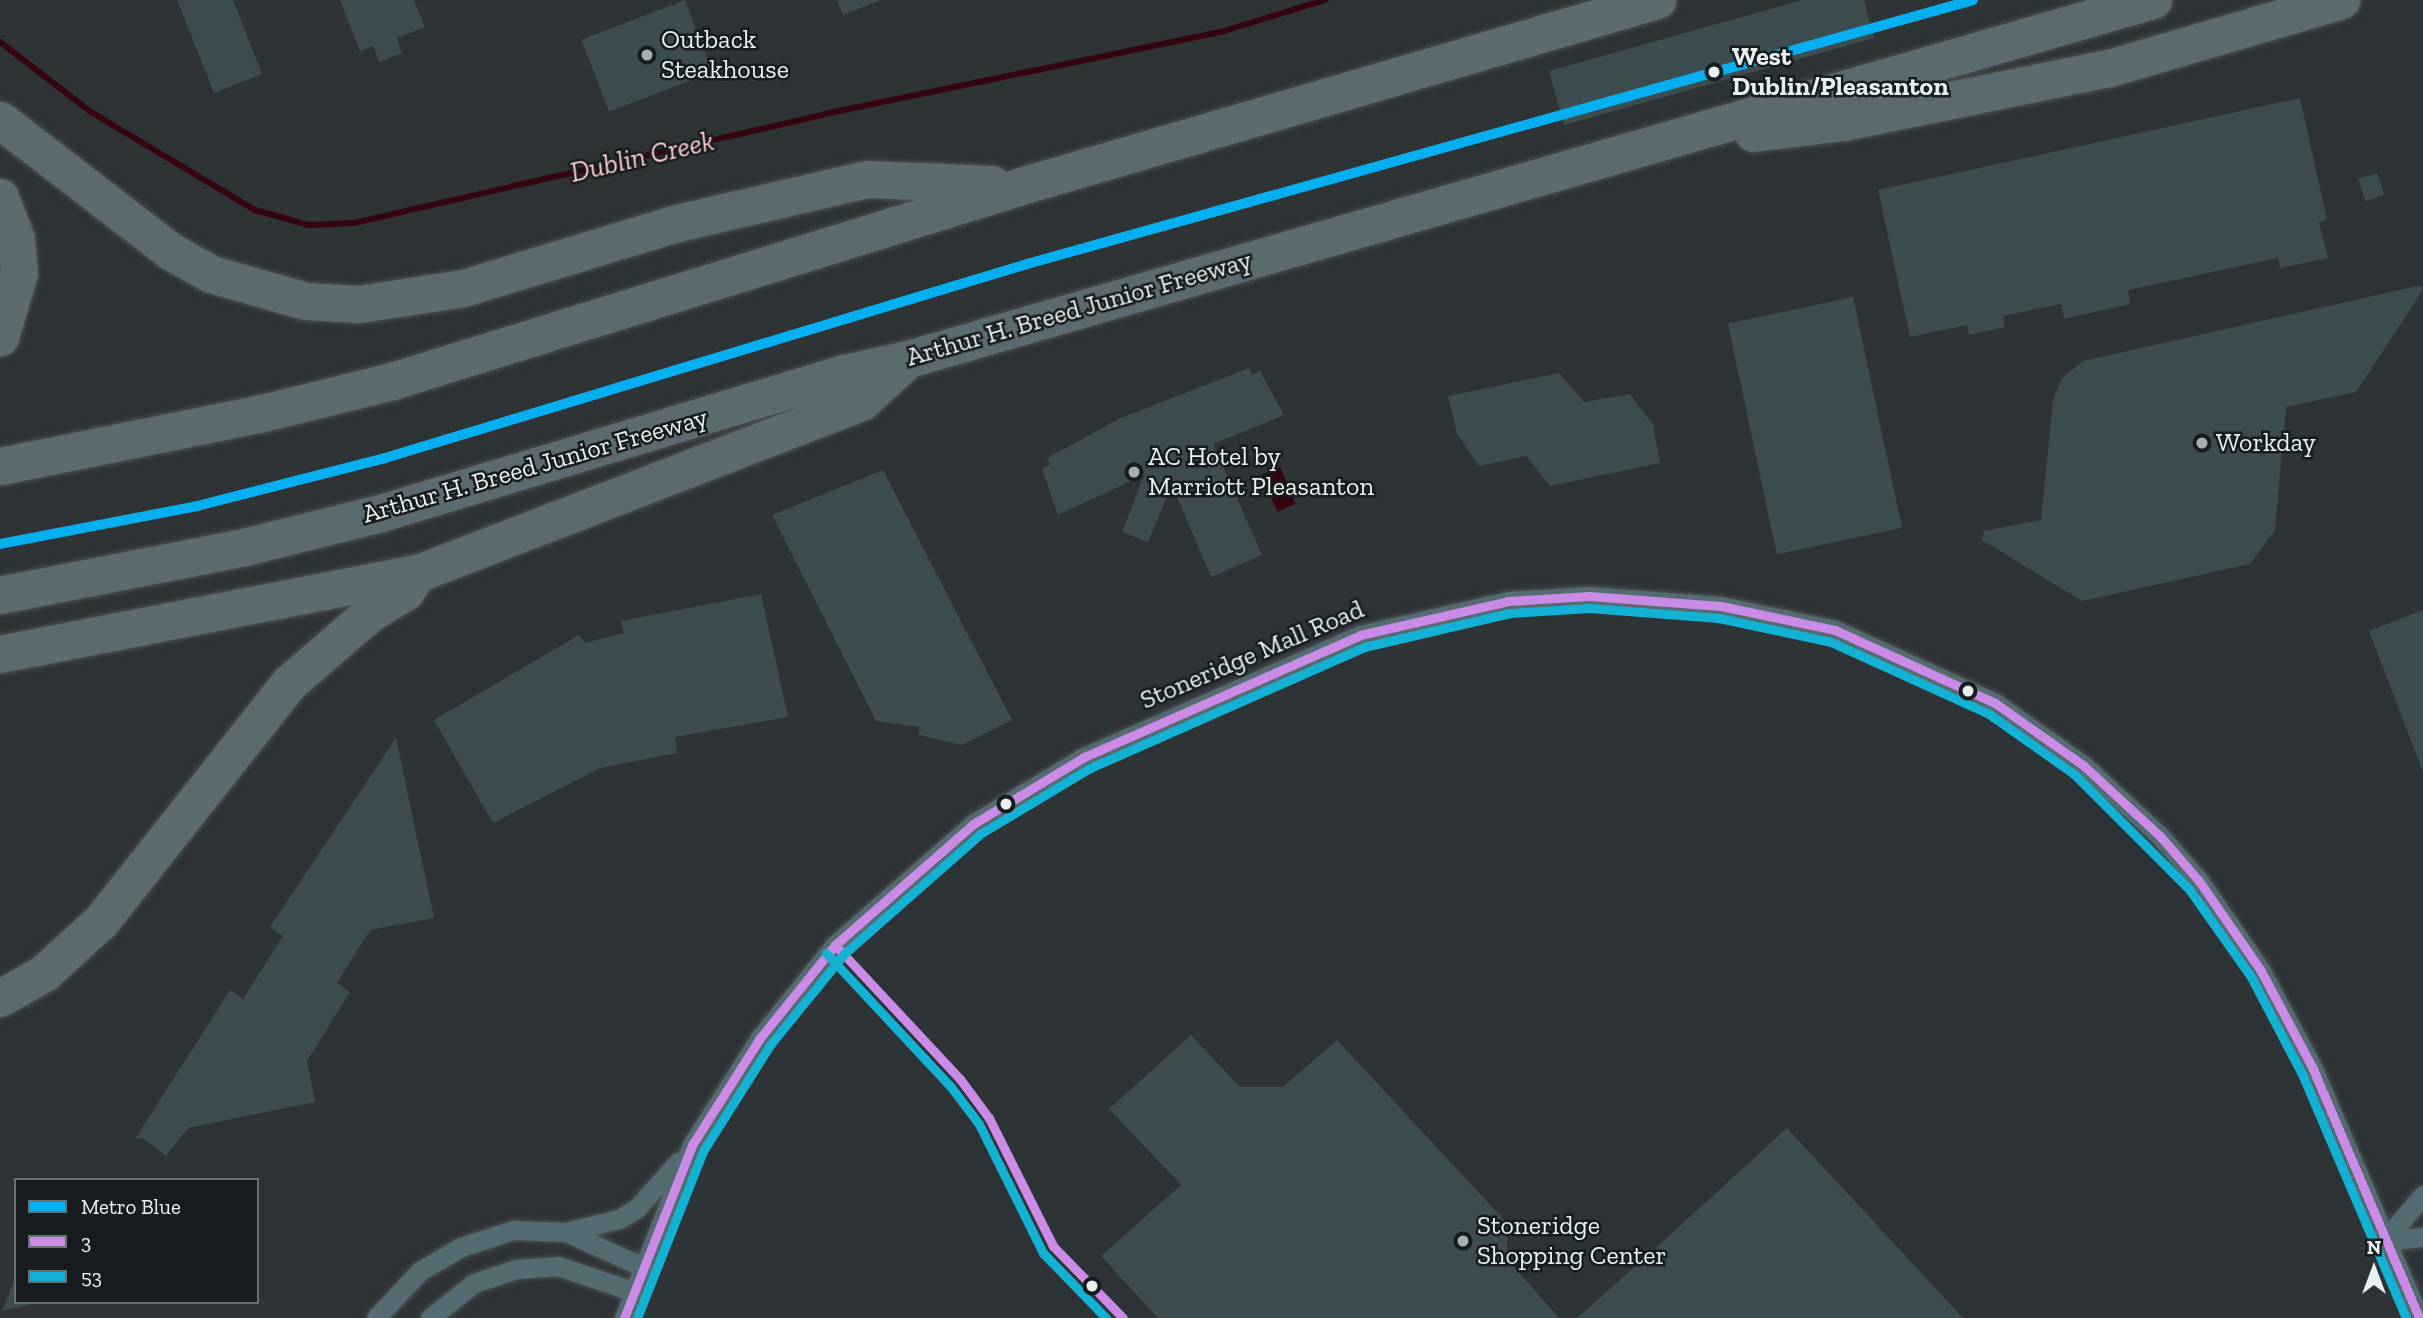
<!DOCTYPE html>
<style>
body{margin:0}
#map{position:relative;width:2423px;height:1318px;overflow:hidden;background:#2e3436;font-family:"Zilla Slab",serif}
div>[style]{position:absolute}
.water>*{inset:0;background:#360512;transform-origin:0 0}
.stream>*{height:6px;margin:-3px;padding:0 3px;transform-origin:3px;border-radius:3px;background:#360512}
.building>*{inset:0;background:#3c4c4f;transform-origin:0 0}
.roads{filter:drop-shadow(0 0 2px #4d5153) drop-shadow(0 0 2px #4d5153)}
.minor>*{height:19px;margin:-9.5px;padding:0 9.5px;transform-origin:9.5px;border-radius:9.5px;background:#536b71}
.motorway>*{height:37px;margin:-18.5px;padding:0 18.5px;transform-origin:18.5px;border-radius:18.5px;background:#5c6b70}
.bus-1>*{height:9px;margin:-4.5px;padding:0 4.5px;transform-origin:4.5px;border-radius:4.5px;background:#ca8be6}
.bus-2>*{height:9px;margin:-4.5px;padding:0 4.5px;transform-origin:4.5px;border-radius:4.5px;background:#13b2d5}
.metro-1>*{height:10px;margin:-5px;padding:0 5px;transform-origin:5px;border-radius:5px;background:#06b0f0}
.dots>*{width:19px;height:19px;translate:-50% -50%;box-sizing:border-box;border:4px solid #171d1e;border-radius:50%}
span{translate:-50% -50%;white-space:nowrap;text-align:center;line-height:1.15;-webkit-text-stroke:5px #171d1e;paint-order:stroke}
.poi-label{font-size:26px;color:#e8f0f2}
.left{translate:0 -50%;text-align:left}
.stop-label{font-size:26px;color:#e8f0f2;font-weight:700}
.street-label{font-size:26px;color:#e8f0f2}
.water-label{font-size:28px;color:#fbc9cf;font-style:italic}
.legend{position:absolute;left:14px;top:1178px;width:245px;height:126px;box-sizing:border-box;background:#171d1e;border:2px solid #6b7173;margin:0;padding:9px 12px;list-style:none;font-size:21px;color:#e8f0f2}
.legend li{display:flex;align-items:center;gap:14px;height:35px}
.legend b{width:35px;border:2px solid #6b7173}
.north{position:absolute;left:2339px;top:1234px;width:70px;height:70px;-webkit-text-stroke:5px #171d1e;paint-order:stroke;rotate:0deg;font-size:19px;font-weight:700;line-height:28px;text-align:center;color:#e8f0f2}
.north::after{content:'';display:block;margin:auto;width:24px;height:32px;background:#e8f0f2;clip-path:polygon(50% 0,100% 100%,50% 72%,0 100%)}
</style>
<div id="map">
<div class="water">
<i style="left:1280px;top:467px;width:40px;height:20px;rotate:67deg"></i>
</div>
<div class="stream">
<i style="left:0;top:42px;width:115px;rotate:37.6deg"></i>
<i style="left:91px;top:112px;width:191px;rotate:30.9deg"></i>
<i style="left:255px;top:210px;width:55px;rotate:15.8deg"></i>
<i style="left:308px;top:225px;width:46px;rotate:-2.5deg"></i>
<i style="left:354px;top:223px;width:498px;rotate:-13deg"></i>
<i style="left:839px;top:111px;width:393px;rotate:-11.7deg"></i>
<i style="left:1224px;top:31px;width:106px;rotate:-17.1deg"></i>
</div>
<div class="building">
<i style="clip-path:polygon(177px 0,233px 0,262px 74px,214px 93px)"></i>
<i style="clip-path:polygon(340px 0,414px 0,425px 27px,397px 38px,402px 53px,379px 62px,373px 46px,360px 51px)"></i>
<i style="left:685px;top:0;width:77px;height:111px;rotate:69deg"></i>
<i style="clip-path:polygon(837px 0,881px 0,843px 15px)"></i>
<i style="clip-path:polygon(1802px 0,1864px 0,1874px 38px,1564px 125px,1549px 71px)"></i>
<i style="clip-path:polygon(2300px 98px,2327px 220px,2319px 222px,2328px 258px,2280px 268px,2278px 258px,2128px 290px,2130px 304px,2064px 319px,2061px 304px,2003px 316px,2005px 327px,1969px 335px,1967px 325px,1910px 337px,1878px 190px)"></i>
<i style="left:2377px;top:173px;width:23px;height:20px;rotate:72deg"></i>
<i style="clip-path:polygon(2417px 286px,2423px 287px,2421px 293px,2356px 392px,2286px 407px,2275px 530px,2250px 564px,2082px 601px,1982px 540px,1984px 531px,2041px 520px,2053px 399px,2062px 378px,2083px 361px)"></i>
<i style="left:1853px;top:297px;width:236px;height:128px;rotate:78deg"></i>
<i style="clip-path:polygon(1249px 368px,1252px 375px,1260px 371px,1284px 415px,1213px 444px,1262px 555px,1211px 577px,1172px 485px,1148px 542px,1122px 532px,1144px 475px,1058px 515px,1042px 469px,1050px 465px,1047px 458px,1121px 418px)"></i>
<i style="clip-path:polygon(1559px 373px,1584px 402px,1630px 394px,1653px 425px,1660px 463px,1550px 486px,1526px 456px,1479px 466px,1457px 434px,1448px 396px)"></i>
<i style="clip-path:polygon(883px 470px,1012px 720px,962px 745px,919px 735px,919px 727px,876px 721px,772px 515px)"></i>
<i style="clip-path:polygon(761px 594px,788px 717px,675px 737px,677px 753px,600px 768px,493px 823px,434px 720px,579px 635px,585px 643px,624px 633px,621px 621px)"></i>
<i style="clip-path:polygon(2423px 610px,2423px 772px,2369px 631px)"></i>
<i style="clip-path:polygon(396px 738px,434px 918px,370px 930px,337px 983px,350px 992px,307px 1061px,315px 1102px,188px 1128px,166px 1156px,143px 1138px,135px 1139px,230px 990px,243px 999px,283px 936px,270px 927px)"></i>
<i style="clip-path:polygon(1191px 1035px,1240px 1087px,1283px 1087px,1337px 1040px,1507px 1223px,1507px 1259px,1559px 1318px,1158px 1318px,1101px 1256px,1181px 1185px,1109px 1109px)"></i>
<i style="clip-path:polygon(1787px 1128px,1963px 1318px,1577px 1318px,1638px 1264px)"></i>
<i style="clip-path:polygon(16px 1276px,16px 1302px,37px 1303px,2px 1311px)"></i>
</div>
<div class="roads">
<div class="minor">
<i style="left:566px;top:1232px;width:82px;rotate:24.4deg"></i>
<i style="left:2384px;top:1241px;width:60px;rotate:-49.7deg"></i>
<i style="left:2384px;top:1241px;width:39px;rotate:-6deg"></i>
<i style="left:376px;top:1318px;width:64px;rotate:-46.9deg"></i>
<i style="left:420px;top:1271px;width:48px;rotate:-30.3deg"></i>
<i style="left:461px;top:1247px;width:55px;rotate:-18.1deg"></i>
<i style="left:513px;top:1230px;width:53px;rotate:2.2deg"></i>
<i style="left:566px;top:1232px;width:55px;rotate:-13.8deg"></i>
<i style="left:619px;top:1219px;width:21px;rotate:-31deg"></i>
<i style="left:637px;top:1208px;width:62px;rotate:-48.3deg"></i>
<i style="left:430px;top:1318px;width:56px;rotate:-38.5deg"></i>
<i style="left:474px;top:1283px;width:44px;rotate:-18.4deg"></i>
<i style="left:516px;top:1269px;width:42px;rotate:-4.1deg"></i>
<i style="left:558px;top:1266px;width:78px;rotate:18.7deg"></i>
<i style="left:624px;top:1318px;width:186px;rotate:-68.5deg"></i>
<i style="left:692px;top:1145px;width:127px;rotate:-57.6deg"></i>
<i style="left:760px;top:1038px;width:119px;rotate:-51.1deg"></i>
<i style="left:835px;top:945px;width:184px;rotate:-41.2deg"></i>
<i style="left:973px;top:824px;width:130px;rotate:-31.1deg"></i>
<i style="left:1084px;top:757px;width:302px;rotate:-23.8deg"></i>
<i style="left:1360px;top:635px;width:152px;rotate:-12.9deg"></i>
<i style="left:1508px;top:601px;width:81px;rotate:-3.5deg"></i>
<i style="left:1589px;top:596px;width:132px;rotate:4.3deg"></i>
<i style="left:1721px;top:606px;width:116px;rotate:11.9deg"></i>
<i style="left:1835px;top:630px;width:176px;rotate:24.5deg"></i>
<i style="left:1995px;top:703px;width:108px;rotate:35.2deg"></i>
<i style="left:2083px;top:765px;width:105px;rotate:42.7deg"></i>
<i style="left:2160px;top:836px;width:60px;rotate:49.1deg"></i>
<i style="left:2199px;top:881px;width:109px;rotate:55.4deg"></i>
<i style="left:2261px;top:971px;width:111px;rotate:62deg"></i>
<i style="left:2313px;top:1069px;width:271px;rotate:66.9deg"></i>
</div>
<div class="motorway">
<i style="left:0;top:120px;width:215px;rotate:37.6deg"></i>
<i style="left:170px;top:251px;width:47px;rotate:29.3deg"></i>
<i style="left:211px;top:274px;width:99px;rotate:15.9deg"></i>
<i style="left:306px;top:301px;width:53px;rotate:3.2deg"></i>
<i style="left:359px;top:304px;width:105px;rotate:-8.7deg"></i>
<i style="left:463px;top:288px;width:220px;rotate:-16.9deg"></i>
<i style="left:673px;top:224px;width:199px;rotate:-13.1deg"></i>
<i style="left:867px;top:179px;width:125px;rotate:2.3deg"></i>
<i style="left:1753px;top:133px;width:91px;rotate:-7deg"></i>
<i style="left:1843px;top:122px;width:271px;rotate:-11.5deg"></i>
<i style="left:2109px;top:68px;width:242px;rotate:-16.3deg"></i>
<i style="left:0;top:197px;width:45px;rotate:69.1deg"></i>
<i style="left:16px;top:239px;width:34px;rotate:85deg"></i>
<i style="left:19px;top:273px;width:67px;rotate:106.5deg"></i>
<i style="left:0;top:466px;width:263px;rotate:-11.4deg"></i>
<i style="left:258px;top:414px;width:138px;rotate:-13.8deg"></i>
<i style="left:392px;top:381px;width:659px;rotate:-17.22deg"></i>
<i style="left:1021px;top:186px;width:663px;rotate:-16.3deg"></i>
<i style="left:0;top:595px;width:249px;rotate:-11.1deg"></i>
<i style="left:244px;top:547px;width:144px;rotate:-14deg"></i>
<i style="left:384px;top:512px;width:481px;rotate:-16.8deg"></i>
<i style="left:845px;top:373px;width:65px;rotate:-12.5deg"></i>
<i style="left:908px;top:359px;width:1296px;rotate:-16.09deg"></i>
<i style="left:0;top:654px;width:426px;rotate:-11deg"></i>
<i style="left:418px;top:573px;width:475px;rotate:-21.1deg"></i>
<i style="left:861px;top:402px;width:64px;rotate:-42.5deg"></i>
<i style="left:0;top:998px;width:51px;rotate:-29.6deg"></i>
<i style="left:44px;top:973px;width:77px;rotate:-42.4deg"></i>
<i style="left:101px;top:921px;width:303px;rotate:-51.7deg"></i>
<i style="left:289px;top:683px;width:107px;rotate:-40.8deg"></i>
<i style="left:370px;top:613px;width:41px;rotate:-31deg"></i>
<i style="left:405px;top:592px;width:22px;rotate:-56deg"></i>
</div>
</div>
<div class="bus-1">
<i style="left:835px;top:945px;width:183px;rotate:47deg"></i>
<i style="left:960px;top:1079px;width:49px;rotate:53.4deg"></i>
<i style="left:989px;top:1118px;width:143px;rotate:63.4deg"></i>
<i style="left:1053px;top:1246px;width:100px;rotate:45.8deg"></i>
<i style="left:624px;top:1318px;width:186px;rotate:-68.5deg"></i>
<i style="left:692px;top:1145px;width:127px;rotate:-57.6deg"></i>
<i style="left:760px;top:1038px;width:119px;rotate:-51.1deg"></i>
<i style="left:835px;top:945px;width:184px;rotate:-41.2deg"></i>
<i style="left:973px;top:824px;width:130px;rotate:-31.1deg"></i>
<i style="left:1084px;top:757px;width:302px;rotate:-23.8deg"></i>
<i style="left:1360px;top:635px;width:152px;rotate:-12.9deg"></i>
<i style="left:1508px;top:601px;width:81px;rotate:-3.5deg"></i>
<i style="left:1589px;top:596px;width:132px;rotate:4.3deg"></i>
<i style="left:1721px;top:606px;width:116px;rotate:11.9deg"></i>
<i style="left:1835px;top:630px;width:176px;rotate:24.5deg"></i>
<i style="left:1995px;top:703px;width:108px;rotate:35.2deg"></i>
<i style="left:2083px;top:765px;width:105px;rotate:42.7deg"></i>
<i style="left:2160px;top:836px;width:60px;rotate:49.1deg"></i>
<i style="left:2199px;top:881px;width:109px;rotate:55.4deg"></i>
<i style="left:2261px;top:971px;width:111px;rotate:62deg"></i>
<i style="left:2313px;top:1069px;width:271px;rotate:66.9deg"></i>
</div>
<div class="bus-2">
<i style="left:826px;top:953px;width:183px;rotate:47deg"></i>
<i style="left:951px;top:1087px;width:46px;rotate:52.9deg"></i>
<i style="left:979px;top:1124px;width:144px;rotate:63.6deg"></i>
<i style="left:1043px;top:1253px;width:91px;rotate:45.9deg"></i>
<i style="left:637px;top:1318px;width:180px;rotate:-68.4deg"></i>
<i style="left:703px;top:1151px;width:125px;rotate:-57.7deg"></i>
<i style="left:770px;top:1045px;width:117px;rotate:-50.9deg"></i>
<i style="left:844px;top:954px;width:181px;rotate:-41.4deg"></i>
<i style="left:980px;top:834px;width:128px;rotate:-31deg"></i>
<i style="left:1090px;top:768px;width:300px;rotate:-23.8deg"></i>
<i style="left:1364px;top:647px;width:150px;rotate:-13.1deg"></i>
<i style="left:1510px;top:613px;width:79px;rotate:-3.6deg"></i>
<i style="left:1589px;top:608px;width:130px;rotate:4.4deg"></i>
<i style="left:1719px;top:618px;width:115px;rotate:12.1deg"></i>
<i style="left:1831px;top:642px;width:174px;rotate:24.5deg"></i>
<i style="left:1989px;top:714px;width:105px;rotate:35.3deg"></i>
<i style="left:2075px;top:775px;width:161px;rotate:45deg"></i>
<i style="left:2189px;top:889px;width:108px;rotate:54.8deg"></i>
<i style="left:2251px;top:977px;width:110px;rotate:62.3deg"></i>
<i style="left:2302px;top:1074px;width:265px;rotate:66.9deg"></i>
</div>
<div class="metro-1">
<i style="left:0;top:544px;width:201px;rotate:-10.9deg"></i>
<i style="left:197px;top:506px;width:194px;rotate:-14.3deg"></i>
<i style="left:385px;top:458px;width:671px;rotate:-16.81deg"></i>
<i style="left:1027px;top:264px;width:982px;rotate:-15.59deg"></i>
</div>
<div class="dots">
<i style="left:647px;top:55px;background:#a7aeb0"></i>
<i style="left:1714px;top:72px;background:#e8f0f2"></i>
<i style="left:2202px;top:443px;background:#a7aeb0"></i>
<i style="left:1134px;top:472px;background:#a7aeb0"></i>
<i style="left:1968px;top:691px;background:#e8f0f2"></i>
<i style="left:1006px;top:804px;background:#e8f0f2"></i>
<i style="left:1463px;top:1241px;background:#a7aeb0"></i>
<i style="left:1092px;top:1286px;background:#e8f0f2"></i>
</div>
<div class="poi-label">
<span class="left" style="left:661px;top:55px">Outback<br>Steakhouse</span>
<span class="left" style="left:2216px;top:443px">Workday</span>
<span class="left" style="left:1148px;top:472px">AC Hotel by<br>Marriott Pleasanton</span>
<span class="left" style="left:1477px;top:1241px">Stoneridge<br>Shopping Center</span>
</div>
<div class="stop-label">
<span class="left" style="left:1732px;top:72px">West<br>Dublin/Pleasanton</span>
</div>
<div class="street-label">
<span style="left:1079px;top:309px;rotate:-16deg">Arthur H. Breed Junior Freeway</span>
<span style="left:535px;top:466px;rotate:-16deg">Arthur H. Breed Junior Freeway</span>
<span style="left:1252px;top:655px;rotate:-23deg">Stoneridge Mall Road</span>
</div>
<div class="water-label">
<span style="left:642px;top:157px;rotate:-13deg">Dublin Creek</span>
</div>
<ul class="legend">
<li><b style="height:9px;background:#06b0f0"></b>Metro Blue</li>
<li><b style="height:9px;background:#ca8be6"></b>3</li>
<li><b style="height:9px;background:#13b2d5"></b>53</li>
</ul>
<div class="north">N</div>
</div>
